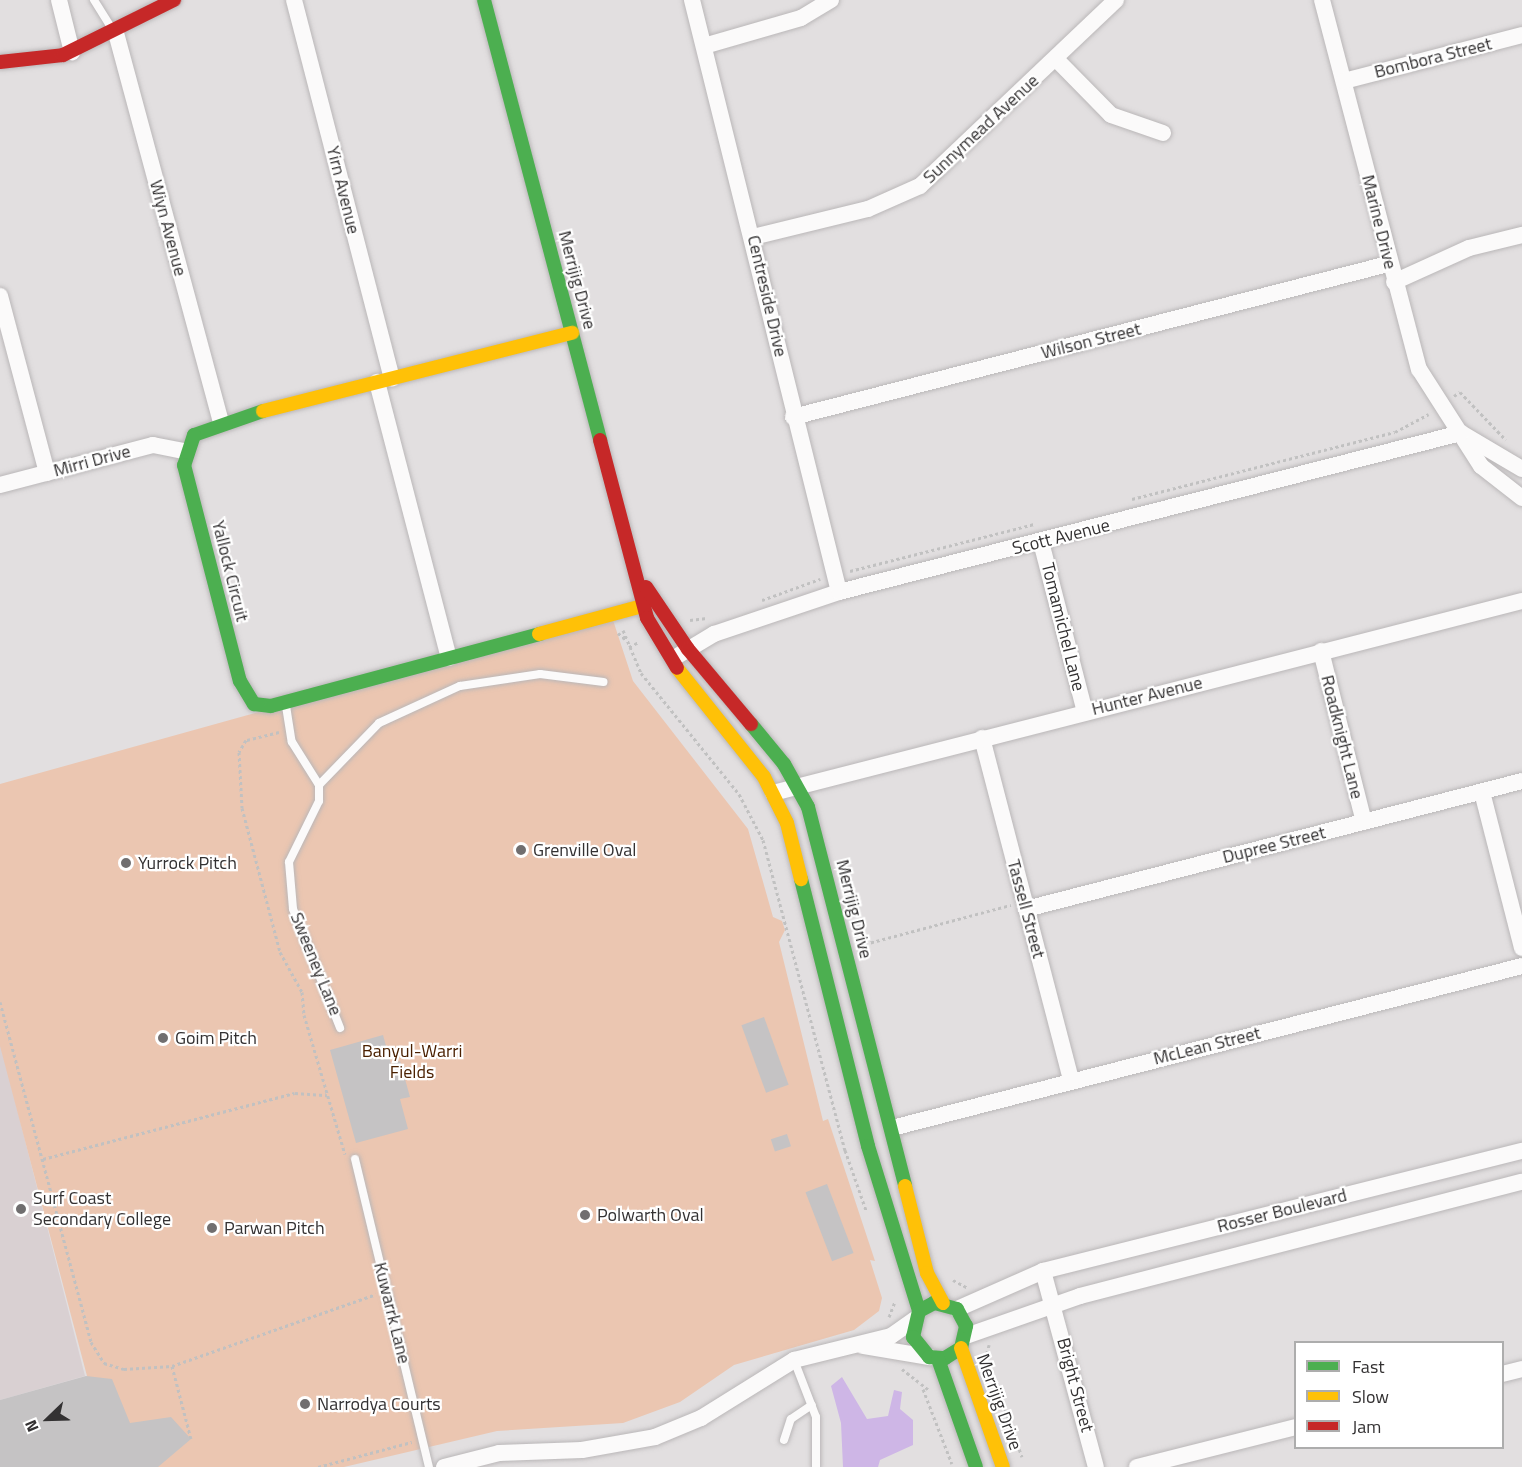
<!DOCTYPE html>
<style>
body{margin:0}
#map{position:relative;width:1522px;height:1467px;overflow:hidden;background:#e2dfe0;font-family:"Titillium Web",sans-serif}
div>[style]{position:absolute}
.built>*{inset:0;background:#d9d0d2}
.green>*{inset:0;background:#ebc6b1}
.water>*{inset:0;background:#ceb6e6}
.building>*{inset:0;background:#c5c3c4;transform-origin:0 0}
.path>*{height:3px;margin-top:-1.5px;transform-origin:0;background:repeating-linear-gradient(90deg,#c1c1c1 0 3px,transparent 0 6px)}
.roads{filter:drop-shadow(0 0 2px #bab7b8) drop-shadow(0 0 2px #bab7b8)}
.lane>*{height:8px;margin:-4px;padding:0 4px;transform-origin:4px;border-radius:4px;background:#fbfafa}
.street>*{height:16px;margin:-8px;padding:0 8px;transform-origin:8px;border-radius:8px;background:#fbfafa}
.fast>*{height:14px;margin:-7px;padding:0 7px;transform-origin:7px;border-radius:7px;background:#4caf50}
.slow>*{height:14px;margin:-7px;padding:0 7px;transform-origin:7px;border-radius:7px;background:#ffc107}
.jam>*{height:14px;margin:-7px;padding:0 7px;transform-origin:7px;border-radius:7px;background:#c62828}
.dots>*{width:16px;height:16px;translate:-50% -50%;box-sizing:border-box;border:3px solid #fff;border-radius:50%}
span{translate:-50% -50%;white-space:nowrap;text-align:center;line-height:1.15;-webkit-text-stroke:4.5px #fff;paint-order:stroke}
.street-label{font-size:18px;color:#333132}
.poi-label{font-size:18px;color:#333132}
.left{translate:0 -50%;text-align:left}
.park-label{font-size:18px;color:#4a2000}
.legend{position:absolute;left:1294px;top:1341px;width:210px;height:108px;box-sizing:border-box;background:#fff;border:2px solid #adadad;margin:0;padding:8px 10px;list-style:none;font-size:18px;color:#333132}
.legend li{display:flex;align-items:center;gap:12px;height:30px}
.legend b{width:30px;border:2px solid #adadad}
.north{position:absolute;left:18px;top:1389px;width:60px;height:60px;-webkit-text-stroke:4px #fff;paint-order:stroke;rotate:247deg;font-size:16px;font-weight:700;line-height:24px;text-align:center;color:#333132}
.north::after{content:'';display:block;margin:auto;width:21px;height:27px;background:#333132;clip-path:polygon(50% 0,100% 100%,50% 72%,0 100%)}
</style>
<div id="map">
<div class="built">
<i style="clip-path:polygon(0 1042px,85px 1376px,0 1400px)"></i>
</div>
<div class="green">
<i style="clip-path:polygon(611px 614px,633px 681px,748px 829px,773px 917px,782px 921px,785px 930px,779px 942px,823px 1121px,828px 1119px,875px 1261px,870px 1260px,882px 1298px,879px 1311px,854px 1330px,734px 1365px,680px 1402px,623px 1423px,497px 1431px,344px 1467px,111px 1467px,0 1046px,0 784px)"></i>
</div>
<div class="water">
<i style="clip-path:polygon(842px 1377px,867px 1419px,888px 1416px,894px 1390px,902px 1392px,900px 1409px,913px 1420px,913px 1445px,880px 1460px,878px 1467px,843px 1467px,841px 1423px,831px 1386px)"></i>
</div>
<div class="building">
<i style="left:764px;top:1017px;width:72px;height:24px;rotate:70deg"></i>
<i style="clip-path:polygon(383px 1035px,391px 1064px,400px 1061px,410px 1097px,400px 1099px,408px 1129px,356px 1143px,330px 1050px)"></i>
<i style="left:787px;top:1134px;width:13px;height:17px;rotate:72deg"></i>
<i style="left:827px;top:1184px;width:74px;height:23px;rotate:69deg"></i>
<i style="clip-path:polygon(86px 1376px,112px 1379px,130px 1423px,171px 1417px,191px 1439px,158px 1467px,0 1467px,0 1400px)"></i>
</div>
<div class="path">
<i style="left:1454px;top:396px;width:7px;rotate:-34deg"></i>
<i style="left:1460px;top:392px;width:66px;rotate:46.2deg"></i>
<i style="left:1132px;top:499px;width:271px;rotate:-14.3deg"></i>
<i style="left:1395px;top:432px;width:38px;rotate:-28deg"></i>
<i style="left:850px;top:571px;width:191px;rotate:-14.3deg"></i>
<i style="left:762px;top:600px;width:62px;rotate:-19.9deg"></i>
<i style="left:690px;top:620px;width:17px;rotate:-7deg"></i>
<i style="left:623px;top:630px;width:47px;rotate:67.3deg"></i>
<i style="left:641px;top:673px;width:156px;rotate:51deg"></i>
<i style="left:739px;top:794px;width:52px;rotate:62.4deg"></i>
<i style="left:763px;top:840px;width:321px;rotate:75.2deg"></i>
<i style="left:845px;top:1150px;width:64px;rotate:70.7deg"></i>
<i style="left:618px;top:633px;width:11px;rotate:41deg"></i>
<i style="left:629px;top:647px;width:11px;rotate:-27deg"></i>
<i style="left:279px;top:732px;width:34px;rotate:166deg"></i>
<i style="left:246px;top:740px;width:14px;rotate:120deg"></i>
<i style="left:239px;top:752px;width:56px;rotate:86.9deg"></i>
<i style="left:242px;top:808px;width:149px;rotate:75.2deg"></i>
<i style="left:280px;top:952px;width:46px;rotate:61.2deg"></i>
<i style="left:302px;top:992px;width:23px;rotate:85deg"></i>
<i style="left:304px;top:1015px;width:145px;rotate:73.6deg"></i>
<i style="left:865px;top:944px;width:151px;rotate:-15deg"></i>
<i style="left:0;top:1002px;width:352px;rotate:75deg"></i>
<i style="left:91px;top:1342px;width:25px;rotate:58deg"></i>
<i style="left:104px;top:1363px;width:21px;rotate:17deg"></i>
<i style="left:124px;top:1369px;width:48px;rotate:-3.6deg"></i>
<i style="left:172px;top:1366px;width:216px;rotate:-19.4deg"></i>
<i style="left:43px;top:1159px;width:260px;rotate:-14.7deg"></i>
<i style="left:295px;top:1093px;width:32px;rotate:4deg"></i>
<i style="left:953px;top:1280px;width:17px;rotate:28deg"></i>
<i style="left:889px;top:1317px;width:17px;rotate:-69deg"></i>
<i style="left:985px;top:1359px;width:15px;rotate:-74deg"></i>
<i style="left:172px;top:1366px;width:75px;rotate:75.4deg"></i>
<i style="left:902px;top:1369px;width:34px;rotate:38deg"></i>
<i style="left:997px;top:1387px;width:74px;rotate:70.3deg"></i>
<i style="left:923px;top:1389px;width:80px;rotate:68.9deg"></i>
<i style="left:318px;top:1467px;width:97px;rotate:-14.9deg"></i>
</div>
<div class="roads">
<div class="lane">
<i style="left:94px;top:0;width:32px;rotate:58deg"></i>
<i style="left:286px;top:706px;width:36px;rotate:81deg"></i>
<i style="left:292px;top:742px;width:51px;rotate:57.9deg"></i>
<i style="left:319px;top:785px;width:16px;rotate:90deg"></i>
<i style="left:319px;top:801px;width:68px;rotate:116.2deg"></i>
<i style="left:289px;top:862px;width:47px;rotate:85.1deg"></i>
<i style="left:293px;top:909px;width:128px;rotate:68.4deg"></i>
<i style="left:319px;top:785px;width:86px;rotate:-45.9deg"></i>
<i style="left:379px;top:723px;width:89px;rotate:-24.6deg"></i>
<i style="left:460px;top:686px;width:81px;rotate:-8.5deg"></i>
<i style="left:540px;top:674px;width:64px;rotate:7.2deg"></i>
<i style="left:355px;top:1159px;width:317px;rotate:76.5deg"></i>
<i style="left:794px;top:1360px;width:61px;rotate:68.9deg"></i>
<i style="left:816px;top:1417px;width:50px;rotate:90deg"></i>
<i style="left:784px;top:1440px;width:22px;rotate:-72deg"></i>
<i style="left:791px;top:1419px;width:25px;rotate:-34deg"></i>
</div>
<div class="street">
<i style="left:59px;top:0;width:54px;rotate:76deg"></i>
<i style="left:294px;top:0;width:391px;rotate:75.5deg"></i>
<i style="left:692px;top:0;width:610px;rotate:76.05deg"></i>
<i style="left:1322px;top:0;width:382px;rotate:75.3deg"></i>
<i style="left:1419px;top:369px;width:115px;rotate:57.4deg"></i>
<i style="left:1481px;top:466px;width:52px;rotate:38deg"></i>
<i style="left:116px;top:33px;width:403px;rotate:74.9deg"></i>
<i style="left:704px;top:46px;width:101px;rotate:-16.1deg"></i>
<i style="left:801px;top:18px;width:35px;rotate:-31deg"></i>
<i style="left:1056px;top:59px;width:78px;rotate:45.5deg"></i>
<i style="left:1111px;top:115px;width:55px;rotate:19.1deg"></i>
<i style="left:1344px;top:81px;width:184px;rotate:-14.5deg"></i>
<i style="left:753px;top:237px;width:118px;rotate:-13.7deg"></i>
<i style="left:868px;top:209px;width:57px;rotate:-23.9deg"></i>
<i style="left:920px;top:186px;width:270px;rotate:-43.5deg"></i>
<i style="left:1394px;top:282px;width:82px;rotate:-24.4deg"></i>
<i style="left:1469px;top:248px;width:55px;rotate:-13.8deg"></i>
<i style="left:0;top:296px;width:183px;rotate:75.1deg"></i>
<i style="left:377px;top:382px;width:285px;rotate:75.4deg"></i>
<i style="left:793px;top:417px;width:614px;rotate:-14.42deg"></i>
<i style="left:1461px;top:433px;width:71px;rotate:30.5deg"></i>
<i style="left:0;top:485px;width:158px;rotate:-14.7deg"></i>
<i style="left:153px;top:445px;width:33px;rotate:11deg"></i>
<i style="left:1041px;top:542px;width:176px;rotate:75.5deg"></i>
<i style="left:1321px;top:651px;width:176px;rotate:75.9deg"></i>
<i style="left:679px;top:655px;width:41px;rotate:-31deg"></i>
<i style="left:714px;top:634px;width:132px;rotate:-18.6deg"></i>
<i style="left:839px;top:592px;width:642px;rotate:-14.34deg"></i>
<i style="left:982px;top:738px;width:353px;rotate:75.4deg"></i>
<i style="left:1482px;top:792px;width:161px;rotate:75.6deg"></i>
<i style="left:773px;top:793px;width:773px;rotate:-14.38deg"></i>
<i style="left:1026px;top:909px;width:512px;rotate:-14.47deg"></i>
<i style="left:892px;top:1128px;width:650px;rotate:-14.42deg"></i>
<i style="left:1043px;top:1271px;width:203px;rotate:74.9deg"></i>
<i style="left:957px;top:1309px;width:94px;rotate:-23.8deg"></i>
<i style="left:1043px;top:1271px;width:494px;rotate:-14.1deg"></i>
<i style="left:966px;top:1336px;width:121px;rotate:-19.3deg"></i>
<i style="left:1080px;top:1296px;width:456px;rotate:-14.5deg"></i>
<i style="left:863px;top:1346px;width:67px;rotate:9.5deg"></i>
<i style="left:1502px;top:1374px;width:21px;rotate:-14deg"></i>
<i style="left:444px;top:1467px;width:57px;rotate:-14.3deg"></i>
<i style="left:499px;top:1453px;width:83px;rotate:-2.1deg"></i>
<i style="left:582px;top:1450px;width:74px;rotate:-10.1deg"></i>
<i style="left:655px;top:1437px;width:50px;rotate:-22.4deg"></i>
<i style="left:701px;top:1418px;width:110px;rotate:-31.9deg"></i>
<i style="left:794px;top:1360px;width:100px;rotate:-13.9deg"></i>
<i style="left:891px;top:1336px;width:29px;rotate:-35deg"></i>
<i style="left:1137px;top:1467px;width:164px;rotate:-14.1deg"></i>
</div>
<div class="fast">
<i style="left:484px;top:0;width:455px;rotate:75.2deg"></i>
<i style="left:263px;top:411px;width:73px;rotate:160.8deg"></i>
<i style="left:194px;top:435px;width:32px;rotate:108deg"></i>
<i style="left:184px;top:465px;width:223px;rotate:75.5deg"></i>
<i style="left:240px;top:681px;width:27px;rotate:59deg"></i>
<i style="left:254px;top:704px;width:17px;rotate:7deg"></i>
<i style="left:271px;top:706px;width:278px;rotate:-15deg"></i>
<i style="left:751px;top:724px;width:52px;rotate:50.5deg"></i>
<i style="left:784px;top:764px;width:49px;rotate:60.8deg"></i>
<i style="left:808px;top:807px;width:391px;rotate:75.6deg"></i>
<i style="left:801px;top:879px;width:275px;rotate:75.9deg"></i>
<i style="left:868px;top:1146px;width:173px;rotate:72.8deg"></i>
<i style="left:919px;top:1311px;width:27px;rotate:103deg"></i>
<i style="left:913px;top:1337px;width:26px;rotate:51deg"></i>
<i style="left:929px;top:1357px;width:16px;rotate:4deg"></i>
<i style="left:945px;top:1358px;width:19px;rotate:-32deg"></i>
<i style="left:961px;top:1348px;width:23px;rotate:-77deg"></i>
<i style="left:966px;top:1326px;width:19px;rotate:-118deg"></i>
<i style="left:957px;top:1309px;width:24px;rotate:-165deg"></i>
<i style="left:934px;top:1303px;width:17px;rotate:152deg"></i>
<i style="left:938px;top:1359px;width:114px;rotate:70.6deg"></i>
</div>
<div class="slow">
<i style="left:263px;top:411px;width:319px;rotate:-14.2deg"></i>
<i style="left:539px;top:634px;width:107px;rotate:-15.2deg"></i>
<i style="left:677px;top:668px;width:139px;rotate:51.4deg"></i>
<i style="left:764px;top:777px;width:51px;rotate:63.4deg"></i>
<i style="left:787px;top:823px;width:58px;rotate:76deg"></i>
<i style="left:905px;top:1186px;width:90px;rotate:75.8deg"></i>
<i style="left:927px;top:1273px;width:34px;rotate:62deg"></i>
<i style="left:961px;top:1348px;width:126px;rotate:70.6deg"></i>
</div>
<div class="jam">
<i style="left:0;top:62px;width:63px;rotate:-6.3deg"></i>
<i style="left:63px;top:55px;width:124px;rotate:-26.4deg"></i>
<i style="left:600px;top:440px;width:184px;rotate:75.2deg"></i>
<i style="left:647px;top:618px;width:58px;rotate:59deg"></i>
<i style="left:646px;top:587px;width:75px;rotate:55.9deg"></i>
<i style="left:688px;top:649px;width:98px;rotate:50deg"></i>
</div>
</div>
<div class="dots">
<i style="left:521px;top:850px;background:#706e6f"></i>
<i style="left:126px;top:863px;background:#706e6f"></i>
<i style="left:163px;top:1038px;background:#706e6f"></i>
<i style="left:21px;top:1209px;background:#706e6f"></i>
<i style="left:585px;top:1215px;background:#706e6f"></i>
<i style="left:212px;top:1228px;background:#706e6f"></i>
<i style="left:305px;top:1404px;background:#706e6f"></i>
</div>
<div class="street-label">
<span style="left:1433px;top:58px;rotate:-14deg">Bombora Street</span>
<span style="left:981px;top:129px;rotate:-43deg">Sunnymead Avenue</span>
<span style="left:343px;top:190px;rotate:76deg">Yirn Avenue</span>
<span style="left:1379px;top:222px;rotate:76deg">Marine Drive</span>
<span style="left:168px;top:228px;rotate:75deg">Wiyn Avenue</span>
<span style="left:577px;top:280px;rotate:75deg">Merrijig Drive</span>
<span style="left:767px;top:296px;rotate:77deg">Centreside Drive</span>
<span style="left:1091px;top:341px;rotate:-14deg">Wilson Street</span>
<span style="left:92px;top:461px;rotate:-15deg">Mirri Drive</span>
<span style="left:1061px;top:537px;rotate:-14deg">Scott Avenue</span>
<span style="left:230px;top:571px;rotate:76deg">Yallock Circuit</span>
<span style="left:1063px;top:627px;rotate:76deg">Tomamichel Lane</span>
<span style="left:1147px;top:696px;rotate:-14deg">Hunter Avenue</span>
<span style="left:1342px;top:737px;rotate:76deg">Roadknight Lane</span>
<span style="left:1274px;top:845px;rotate:-14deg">Dupree Street</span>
<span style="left:854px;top:909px;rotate:76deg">Merrijig Drive</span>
<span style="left:1026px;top:909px;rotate:75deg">Tassell Street</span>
<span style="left:316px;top:964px;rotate:68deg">Sweeney Lane</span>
<span style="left:1207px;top:1046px;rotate:-14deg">McLean Street</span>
<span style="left:1282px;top:1211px;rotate:-14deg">Rosser Boulevard</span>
<span style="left:392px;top:1313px;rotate:76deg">Kuwarrk Lane</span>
<span style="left:1075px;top:1385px;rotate:75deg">Bright Street</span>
<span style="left:999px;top:1402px;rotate:70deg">Merrijig Drive</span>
</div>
<div class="poi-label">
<span class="left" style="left:533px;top:850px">Grenville Oval</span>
<span class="left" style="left:138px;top:863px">Yurrock Pitch</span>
<span class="left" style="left:175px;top:1038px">Goim Pitch</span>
<span class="left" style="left:33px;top:1209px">Surf Coast<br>Secondary College</span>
<span class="left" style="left:597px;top:1215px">Polwarth Oval</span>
<span class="left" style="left:224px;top:1228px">Parwan Pitch</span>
<span class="left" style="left:317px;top:1404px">Narrodya Courts</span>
</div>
<div class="park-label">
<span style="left:412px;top:1062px">Banyul-Warri<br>Fields</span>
</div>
<ul class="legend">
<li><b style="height:8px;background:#4caf50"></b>Fast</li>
<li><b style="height:8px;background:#ffc107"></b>Slow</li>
<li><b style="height:8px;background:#c62828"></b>Jam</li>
</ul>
<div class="north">N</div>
</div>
